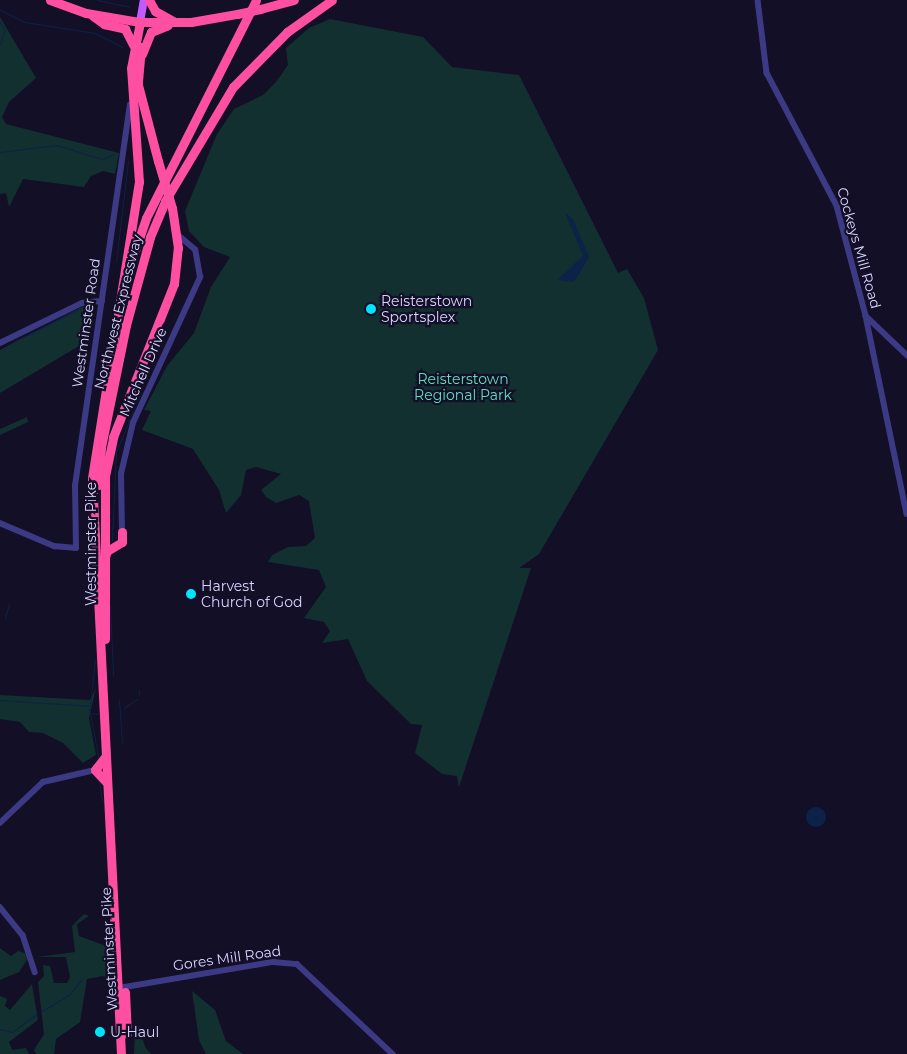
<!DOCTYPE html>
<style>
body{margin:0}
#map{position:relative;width:907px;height:1054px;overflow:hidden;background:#130f26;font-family:Montserrat,sans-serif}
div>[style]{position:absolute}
.green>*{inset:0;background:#12302f}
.water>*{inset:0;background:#0c2248}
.round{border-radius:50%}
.stream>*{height:1px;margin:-0.5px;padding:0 0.5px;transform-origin:0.5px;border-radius:0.5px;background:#0c2248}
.minor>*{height:5.5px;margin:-2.75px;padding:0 2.75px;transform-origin:2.75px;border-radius:2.75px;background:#3d3a85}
.major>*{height:8px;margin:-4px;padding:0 4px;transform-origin:4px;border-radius:4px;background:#c25bff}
.highway>*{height:9px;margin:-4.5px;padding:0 4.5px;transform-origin:4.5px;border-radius:4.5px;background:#ff4fa3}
.highway-bridge>*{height:9px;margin:-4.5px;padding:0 4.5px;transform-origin:4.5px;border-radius:4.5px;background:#ff4fa3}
.dots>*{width:14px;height:14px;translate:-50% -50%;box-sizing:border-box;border:2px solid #130f26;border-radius:50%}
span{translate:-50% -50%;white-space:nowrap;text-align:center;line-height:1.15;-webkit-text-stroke:4.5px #130f26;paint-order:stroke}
.street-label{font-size:14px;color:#d9d4ff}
.poi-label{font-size:14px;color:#d9d4ff}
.left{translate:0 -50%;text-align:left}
.park-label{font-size:14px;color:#5fe0c0}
</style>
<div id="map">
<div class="green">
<i style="clip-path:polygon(0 17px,36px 78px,9px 102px,2px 117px,6px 124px,119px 153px,115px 174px,103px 171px,91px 176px,84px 187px,23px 179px,9px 207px,6px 193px,0 194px)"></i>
<i style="clip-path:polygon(330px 19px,423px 37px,452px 67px,519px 75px,618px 273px,627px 269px,644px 298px,658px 350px,539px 554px,519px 568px,531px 568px,459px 787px,457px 776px,442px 774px,415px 753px,422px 725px,411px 724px,367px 681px,348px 639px,322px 643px,330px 631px,324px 622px,304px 618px,326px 587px,319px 570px,268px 562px,272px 555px,288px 547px,306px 546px,315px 538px,309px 501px,299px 495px,276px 503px,266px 497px,261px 490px,281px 474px,256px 467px,246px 470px,241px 495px,226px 513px,219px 490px,193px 449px,142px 430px,151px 411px,144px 410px,167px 366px,194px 333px,211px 287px,230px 257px,204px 247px,189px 231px,185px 211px,217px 134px,234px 109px,263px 95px,276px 82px,288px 65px,286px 48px,309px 28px)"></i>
<i style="clip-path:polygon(95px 300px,89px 340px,0 393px,0 350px)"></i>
<i style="clip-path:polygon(27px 417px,28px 422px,0 435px,0 429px)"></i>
<i style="clip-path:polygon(96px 688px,89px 718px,96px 755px,83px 763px,63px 743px,43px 733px,29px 732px,20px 722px,0 719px,0 695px,90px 700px)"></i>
<i style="clip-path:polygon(84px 914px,89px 916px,77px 924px,79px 936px,109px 947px,112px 987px,103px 976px,87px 979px,80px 1022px,56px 1039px,54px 1054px,36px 1054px,34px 1050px,44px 1034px,38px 982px,44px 976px,43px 965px,50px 966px,54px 983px,67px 983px,70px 977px,66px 957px,37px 957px,75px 952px,72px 926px)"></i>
<i style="clip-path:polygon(0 948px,11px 956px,18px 951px,25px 953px,27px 960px,19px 972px,0 980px)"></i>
<i style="clip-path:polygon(32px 984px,38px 1020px,9px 1042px,12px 1050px,26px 1048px,29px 1054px,0 1054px,0 996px,7px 999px,5px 1006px,10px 1010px)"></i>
<i style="clip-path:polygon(192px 991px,215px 1010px,226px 1041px,243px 1054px,206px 1054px,199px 1040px)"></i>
<i style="clip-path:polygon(139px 1025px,145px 1047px,151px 1054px,134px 1054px,135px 1029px)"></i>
</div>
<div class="water">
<i style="clip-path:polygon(565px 213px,573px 219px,589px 257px,574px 282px,557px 280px,583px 256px)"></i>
<i class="round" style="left:806px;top:807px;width:20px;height:20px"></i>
</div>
<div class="stream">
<i style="left:97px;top:0;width:33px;rotate:12deg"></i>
<i style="left:0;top:10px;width:28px;rotate:26deg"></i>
<i style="left:25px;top:22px;width:71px;rotate:8.9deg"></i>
<i style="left:95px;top:33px;width:31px;rotate:27deg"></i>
<i style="left:0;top:22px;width:9px;rotate:58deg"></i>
<i style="left:5px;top:30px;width:15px;rotate:110deg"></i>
<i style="left:0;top:152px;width:57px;rotate:-7deg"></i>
<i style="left:57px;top:145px;width:47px;rotate:17.3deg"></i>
<i style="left:102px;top:159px;width:13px;rotate:-23deg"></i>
<i style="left:116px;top:262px;width:102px;rotate:-83.2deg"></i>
<i style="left:15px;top:341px;width:81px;rotate:-26.3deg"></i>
<i style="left:112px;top:540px;width:88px;rotate:-87.4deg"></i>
<i style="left:116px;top:452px;width:81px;rotate:-67.5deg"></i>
<i style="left:110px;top:605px;width:70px;rotate:87.5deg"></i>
<i style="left:5px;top:618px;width:15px;rotate:-74deg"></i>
<i style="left:139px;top:690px;width:4px;rotate:90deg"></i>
<i style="left:0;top:700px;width:91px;rotate:3.8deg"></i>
<i style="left:119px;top:700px;width:43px;rotate:86deg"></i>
<i style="left:90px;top:706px;width:46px;rotate:-83.8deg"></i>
<i style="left:89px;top:708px;width:53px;rotate:79.1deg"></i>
<i style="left:124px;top:708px;width:16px;rotate:-35deg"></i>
<i style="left:92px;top:713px;width:6px;rotate:9deg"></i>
<i style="left:99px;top:780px;width:22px;rotate:82deg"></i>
<i style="left:42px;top:1011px;width:33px;rotate:-31deg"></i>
<i style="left:70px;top:994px;width:18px;rotate:-52deg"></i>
<i style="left:0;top:1029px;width:12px;rotate:14deg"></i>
<i style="left:12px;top:1032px;width:31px;rotate:-36deg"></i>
</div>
<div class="minor">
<i style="left:758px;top:0;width:74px;rotate:83deg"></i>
<i style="left:767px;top:73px;width:150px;rotate:62.2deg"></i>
<i style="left:837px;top:206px;width:114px;rotate:75.2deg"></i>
<i style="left:866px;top:316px;width:202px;rotate:78.3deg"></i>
<i style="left:866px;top:316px;width:57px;rotate:43.6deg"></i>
<i style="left:0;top:343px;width:91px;rotate:-26deg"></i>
<i style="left:82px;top:303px;width:20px;rotate:-6deg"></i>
<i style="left:0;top:523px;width:59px;rotate:23.1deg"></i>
<i style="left:54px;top:546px;width:22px;rotate:5deg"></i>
<i style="left:76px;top:548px;width:62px;rotate:-90.9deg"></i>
<i style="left:75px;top:486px;width:385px;rotate:-81.8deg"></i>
<i style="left:130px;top:105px;width:4px"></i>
<i style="left:122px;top:532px;width:58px;rotate:-91deg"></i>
<i style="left:121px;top:474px;width:52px;rotate:-76.8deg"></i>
<i style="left:133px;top:423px;width:161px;rotate:-65.3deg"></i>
<i style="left:200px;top:277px;width:27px;rotate:-100deg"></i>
<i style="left:195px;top:250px;width:23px;rotate:-139deg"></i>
<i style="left:0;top:823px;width:59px;rotate:-43.6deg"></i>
<i style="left:43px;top:782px;width:53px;rotate:-13deg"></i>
<i style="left:0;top:907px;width:36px;rotate:51deg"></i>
<i style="left:23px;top:935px;width:39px;rotate:72deg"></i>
<i style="left:119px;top:988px;width:156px;rotate:-9.6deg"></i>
<i style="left:273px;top:962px;width:24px;rotate:5deg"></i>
<i style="left:297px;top:964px;width:132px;rotate:43.2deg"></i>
</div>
<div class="major">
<i style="left:140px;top:22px;width:22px;rotate:-80deg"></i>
</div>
<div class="highway">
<i style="left:50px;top:0;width:38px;rotate:20deg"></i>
<i style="left:86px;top:13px;width:55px;rotate:9.5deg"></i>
<i style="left:140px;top:22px;width:51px"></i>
<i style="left:191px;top:22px;width:47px;rotate:-9.9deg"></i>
<i style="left:149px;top:0;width:13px;rotate:61deg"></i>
<i style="left:155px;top:11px;width:21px;rotate:29deg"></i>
<i style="left:260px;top:9px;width:35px;rotate:-15deg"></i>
<i style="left:93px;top:16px;width:14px;rotate:36deg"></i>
<i style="left:104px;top:24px;width:22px;rotate:13deg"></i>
<i style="left:125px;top:29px;width:18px;rotate:63deg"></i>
<i style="left:141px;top:47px;width:38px;rotate:95deg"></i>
<i style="left:138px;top:85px;width:79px;rotate:75.3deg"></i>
<i style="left:142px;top:54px;width:24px;rotate:-68deg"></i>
<i style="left:151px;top:32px;width:18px;rotate:-22deg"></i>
<i style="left:128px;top:271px;width:56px;rotate:-71.2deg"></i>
<i style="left:146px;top:218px;width:244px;rotate:-63.2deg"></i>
<i style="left:99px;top:485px;width:38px;rotate:-87deg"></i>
<i style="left:101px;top:447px;width:125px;rotate:-78.4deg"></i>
<i style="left:126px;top:325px;width:91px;rotate:-74.7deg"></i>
<i style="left:150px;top:237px;width:39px;rotate:-67deg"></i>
<i style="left:165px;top:201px;width:133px;rotate:-59.2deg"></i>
<i style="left:233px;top:87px;width:77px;rotate:-45.5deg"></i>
<i style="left:287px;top:32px;width:55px;rotate:-35.4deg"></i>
<i style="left:104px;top:560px;width:9px;rotate:-72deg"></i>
<i style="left:107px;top:551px;width:17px;rotate:-31deg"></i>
<i style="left:122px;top:542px;width:10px;rotate:-90deg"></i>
<i style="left:105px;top:639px;width:163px;rotate:-90deg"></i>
<i style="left:105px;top:476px;width:40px;rotate:-78deg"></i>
<i style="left:113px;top:437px;width:165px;rotate:-68.3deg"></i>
<i style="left:174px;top:284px;width:36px;rotate:-84deg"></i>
<i style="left:178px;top:248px;width:40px;rotate:-98.5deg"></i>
<i style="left:105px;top:757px;width:16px;rotate:128deg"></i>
<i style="left:95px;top:770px;width:16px;rotate:47deg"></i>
<i style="left:125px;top:992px;width:42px;rotate:87.3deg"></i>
<i style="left:121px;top:1054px;width:577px;rotate:-92.88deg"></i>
<i style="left:92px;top:478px;width:300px;rotate:-81deg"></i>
<i style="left:139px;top:182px;width:114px;rotate:-94deg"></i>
<i style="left:131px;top:68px;width:47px;rotate:-78.9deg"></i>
</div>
<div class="highway-bridge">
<i style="left:237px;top:14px;width:24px;rotate:-12deg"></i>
<i style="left:158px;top:161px;width:49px;rotate:73.4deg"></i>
</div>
<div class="dots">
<i style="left:371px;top:309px;background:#00e5ff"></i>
<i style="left:191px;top:594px;background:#00e5ff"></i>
<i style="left:100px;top:1032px;background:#00e5ff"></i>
</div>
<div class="street-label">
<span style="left:859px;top:248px;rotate:74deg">Cockeys Mill Road</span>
<span style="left:118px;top:312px;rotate:-76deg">Northwest Expressway</span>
<span style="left:86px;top:323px;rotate:-82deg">Westminster Road</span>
<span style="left:143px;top:372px;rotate:-66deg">Mitchell Drive</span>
<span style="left:91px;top:544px;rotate:-90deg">Westminster Pike</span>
<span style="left:109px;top:949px;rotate:-93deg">Westminster Pike</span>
<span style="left:227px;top:958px;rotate:-8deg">Gores Mill Road</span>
</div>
<div class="poi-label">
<span class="left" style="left:381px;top:309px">Reisterstown<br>Sportsplex</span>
<span class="left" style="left:201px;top:594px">Harvest<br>Church of God</span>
<span class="left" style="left:110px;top:1032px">U-Haul</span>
</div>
<div class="park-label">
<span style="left:463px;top:387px">Reisterstown<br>Regional Park</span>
</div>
</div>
